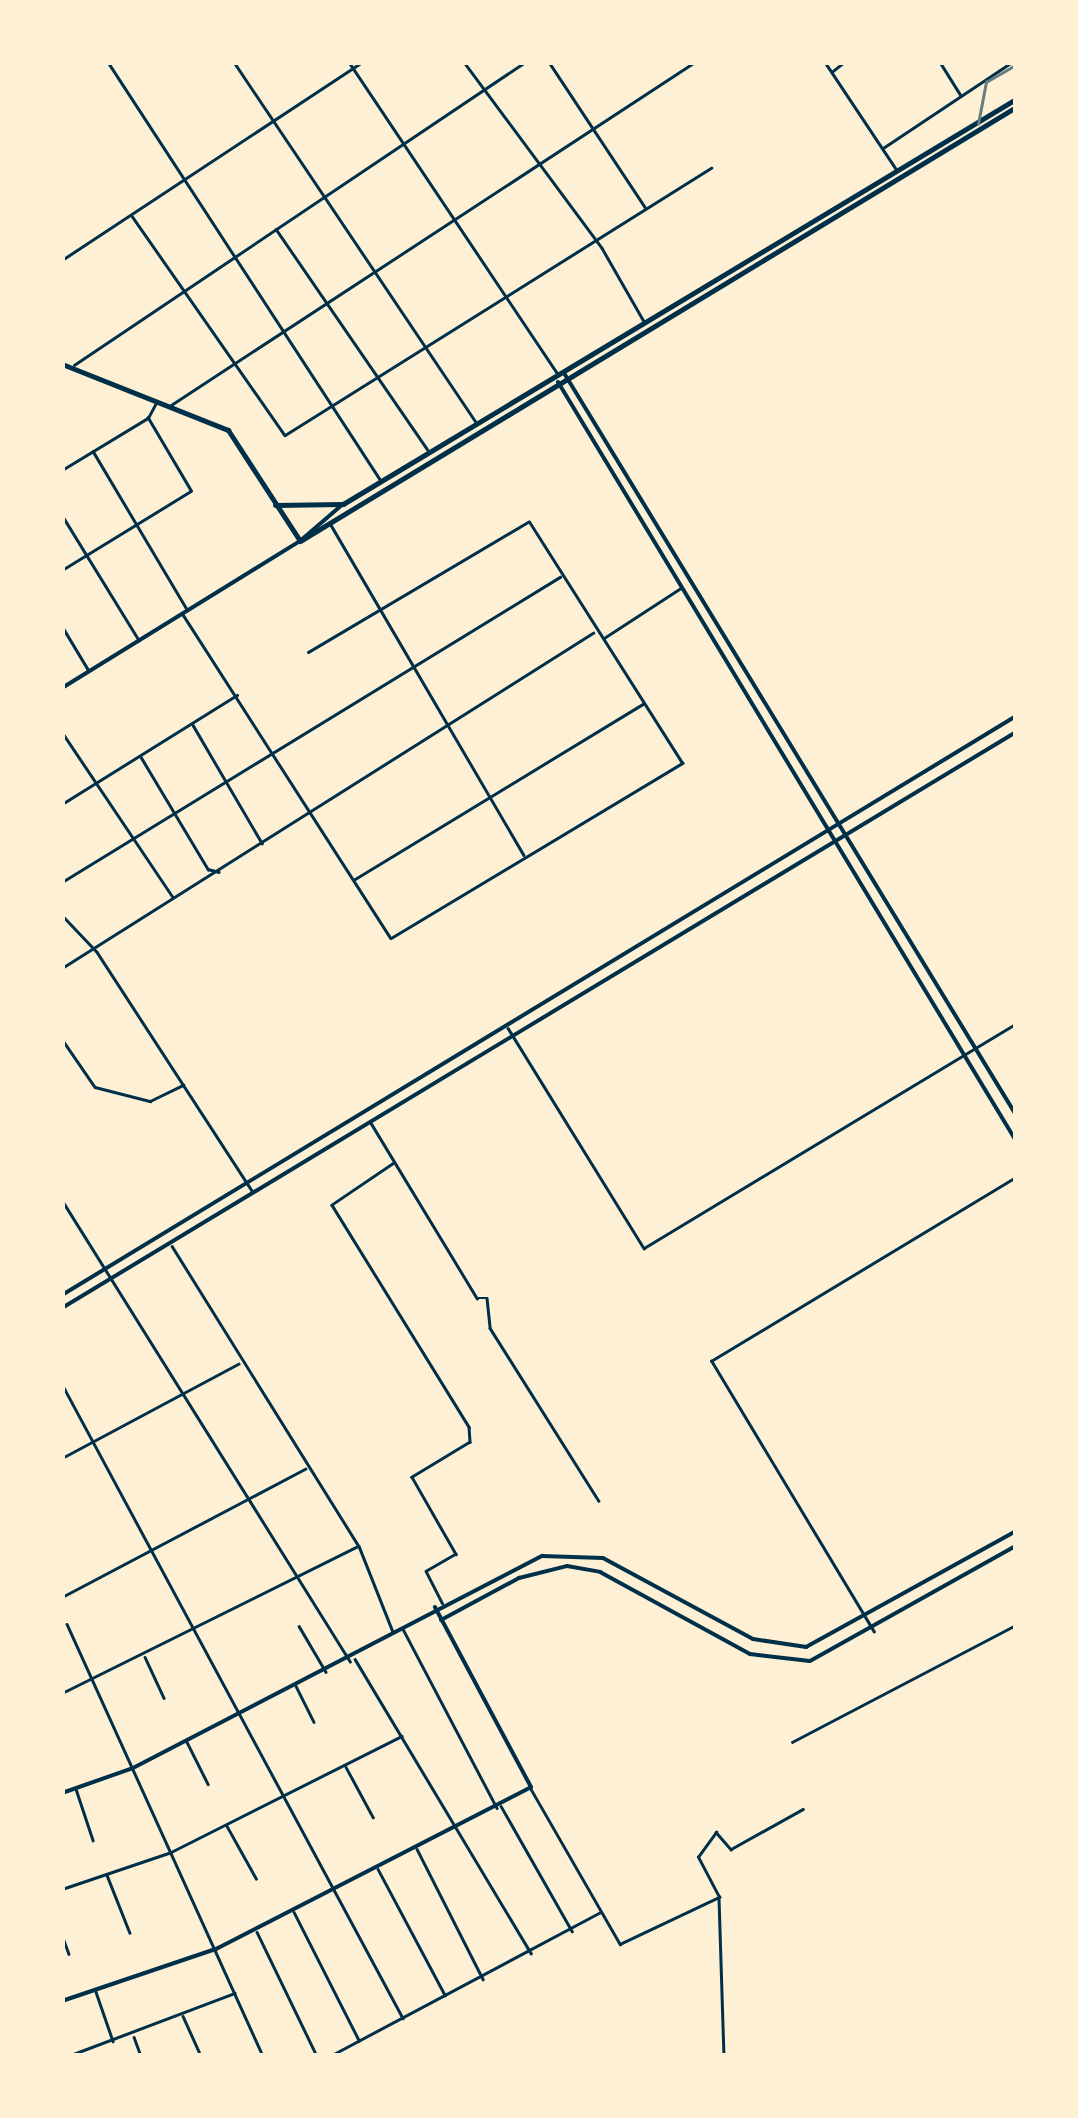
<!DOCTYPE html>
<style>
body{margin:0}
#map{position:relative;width:1078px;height:2118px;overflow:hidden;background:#fdf0d5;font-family:Arial,sans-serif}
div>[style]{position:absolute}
.minor>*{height:2.5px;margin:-1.25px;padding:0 1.25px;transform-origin:1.25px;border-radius:1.25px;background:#003049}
.tertiary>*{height:4px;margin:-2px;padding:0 2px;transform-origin:2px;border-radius:2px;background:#003049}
.secondary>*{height:4px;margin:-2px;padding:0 2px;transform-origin:2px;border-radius:2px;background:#003049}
.primary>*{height:5px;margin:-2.5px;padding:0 2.5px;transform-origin:2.5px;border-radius:2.5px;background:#003049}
.tram>*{height:2.5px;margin:-1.25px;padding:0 1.25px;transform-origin:1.25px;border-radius:1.25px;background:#657d81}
span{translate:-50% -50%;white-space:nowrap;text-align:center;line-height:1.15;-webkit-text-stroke:8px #fdf0d5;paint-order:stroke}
.frame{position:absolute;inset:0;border:65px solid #fdf0d5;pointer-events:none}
</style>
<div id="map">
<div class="minor">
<i style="left:108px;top:62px;width:499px;rotate:56.9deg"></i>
<i style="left:234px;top:62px;width:434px;rotate:56.1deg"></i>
<i style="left:349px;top:62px;width:374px;rotate:56.2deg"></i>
<i style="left:464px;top:62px;width:232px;rotate:53.4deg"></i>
<i style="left:602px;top:248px;width:86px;rotate:60.2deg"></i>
<i style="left:549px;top:62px;width:174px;rotate:56.5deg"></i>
<i style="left:825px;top:62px;width:128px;rotate:56.4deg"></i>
<i style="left:940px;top:62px;width:39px;rotate:58deg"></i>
<i style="left:833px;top:71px;width:14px;rotate:-39deg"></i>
<i style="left:883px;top:148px;width:155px;rotate:-33.7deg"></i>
<i style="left:132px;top:216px;width:267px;rotate:55.1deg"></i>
<i style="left:285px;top:435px;width:503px;rotate:-32.08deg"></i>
<i style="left:276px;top:229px;width:267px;rotate:55.5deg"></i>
<i style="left:62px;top:260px;width:359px;rotate:-33.4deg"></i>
<i style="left:74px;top:365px;width:543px;rotate:-33.89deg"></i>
<i style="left:171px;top:405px;width:626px;rotate:-33.21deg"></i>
<i style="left:93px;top:451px;width:184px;rotate:59.3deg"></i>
<i style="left:62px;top:470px;width:100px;rotate:-31.2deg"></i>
<i style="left:148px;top:418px;width:19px;rotate:-62deg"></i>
<i style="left:62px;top:515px;width:147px;rotate:58.4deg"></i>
<i style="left:331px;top:525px;width:382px;rotate:59.7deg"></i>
<i style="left:62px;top:570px;width:151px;rotate:-31.5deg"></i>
<i style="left:191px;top:491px;width:85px;rotate:-120.5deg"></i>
<i style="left:182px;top:613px;width:386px;rotate:57.3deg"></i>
<i style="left:391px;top:938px;width:340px;rotate:-31deg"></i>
<i style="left:682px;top:763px;width:285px;rotate:-122.4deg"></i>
<i style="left:529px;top:522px;width:256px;rotate:149.4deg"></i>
<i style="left:62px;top:626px;width:52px;rotate:59deg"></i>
<i style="left:604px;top:638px;width:92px;rotate:-33deg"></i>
<i style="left:193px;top:725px;width:137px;rotate:59.7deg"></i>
<i style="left:62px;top:732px;width:199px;rotate:56.1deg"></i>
<i style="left:141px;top:757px;width:131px;rotate:59.1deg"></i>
<i style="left:208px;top:869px;width:11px;rotate:15deg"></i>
<i style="left:62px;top:804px;width:206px;rotate:-31.9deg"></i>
<i style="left:355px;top:879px;width:337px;rotate:-31.3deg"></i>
<i style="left:62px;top:882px;width:584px;rotate:-31.49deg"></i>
<i style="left:62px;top:915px;width:51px;rotate:46.6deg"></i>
<i style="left:97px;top:952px;width:286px;rotate:57deg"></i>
<i style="left:62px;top:968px;width:628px;rotate:-32.25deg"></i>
<i style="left:508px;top:1028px;width:259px;rotate:58.3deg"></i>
<i style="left:644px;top:1248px;width:434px;rotate:-31.1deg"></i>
<i style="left:62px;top:1039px;width:58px;rotate:55.5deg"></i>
<i style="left:95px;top:1087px;width:57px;rotate:14.3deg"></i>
<i style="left:150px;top:1101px;width:37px;rotate:-26deg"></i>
<i style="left:371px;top:1123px;width:205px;rotate:58.8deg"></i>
<i style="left:477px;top:1298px;width:10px"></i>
<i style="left:487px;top:1298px;width:30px;rotate:84deg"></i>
<i style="left:490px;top:1328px;width:204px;rotate:57.8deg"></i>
<i style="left:394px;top:1163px;width:75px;rotate:145.9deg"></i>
<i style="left:332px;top:1205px;width:261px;rotate:58.3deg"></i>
<i style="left:469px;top:1427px;width:15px;rotate:86deg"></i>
<i style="left:470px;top:1442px;width:68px;rotate:148.9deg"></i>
<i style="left:412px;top:1477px;width:89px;rotate:60.3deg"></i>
<i style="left:456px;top:1554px;width:34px;rotate:150deg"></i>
<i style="left:426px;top:1571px;width:36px;rotate:63deg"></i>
<i style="left:62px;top:1200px;width:544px;rotate:58.01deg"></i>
<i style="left:172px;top:1246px;width:354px;rotate:58.1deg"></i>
<i style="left:359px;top:1546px;width:92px;rotate:68.4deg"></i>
<i style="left:62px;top:1384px;width:720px;rotate:61.73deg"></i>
<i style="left:62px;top:1458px;width:200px;rotate:-28.1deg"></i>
<i style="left:62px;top:1597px;width:275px;rotate:-27.8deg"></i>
<i style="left:67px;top:1624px;width:474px;rotate:65.6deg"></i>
<i style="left:299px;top:1626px;width:53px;rotate:59.6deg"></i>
<i style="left:403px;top:1629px;width:202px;rotate:62.3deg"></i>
<i style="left:874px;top:1632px;width:316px;rotate:-121deg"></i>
<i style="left:711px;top:1361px;width:356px;rotate:-31.1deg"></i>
<i style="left:145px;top:1657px;width:45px;rotate:65.1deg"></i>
<i style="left:355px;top:1659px;width:343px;rotate:59.1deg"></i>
<i style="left:296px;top:1686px;width:40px;rotate:63.4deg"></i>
<i style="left:62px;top:1693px;width:328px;rotate:-26.4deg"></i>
<i style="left:187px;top:1742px;width:47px;rotate:63.4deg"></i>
<i style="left:792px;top:1742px;width:253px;rotate:-27.6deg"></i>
<i style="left:346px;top:1767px;width:57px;rotate:61.6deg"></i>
<i style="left:76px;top:1789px;width:54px;rotate:71.6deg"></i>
<i style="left:531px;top:1789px;width:179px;rotate:60.1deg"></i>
<i style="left:620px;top:1944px;width:110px;rotate:-25.4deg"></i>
<i style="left:719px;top:1897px;width:45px;rotate:-117.7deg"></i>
<i style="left:698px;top:1857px;width:31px;rotate:-54deg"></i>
<i style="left:716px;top:1832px;width:23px;rotate:49deg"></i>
<i style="left:731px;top:1849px;width:82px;rotate:-29.1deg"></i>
<i style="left:501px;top:1806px;width:144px;rotate:60.4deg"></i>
<i style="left:227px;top:1826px;width:60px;rotate:60.9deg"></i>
<i style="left:417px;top:1849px;width:146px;rotate:63.1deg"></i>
<i style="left:378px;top:1869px;width:143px;rotate:62deg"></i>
<i style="left:107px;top:1875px;width:62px;rotate:68.4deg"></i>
<i style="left:62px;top:1889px;width:115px;rotate:-18.7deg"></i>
<i style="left:171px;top:1852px;width:258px;rotate:-26.7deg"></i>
<i style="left:719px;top:1898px;width:158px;rotate:88.2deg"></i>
<i style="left:294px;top:1912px;width:144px;rotate:63.1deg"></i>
<i style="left:257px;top:1932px;width:138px;rotate:64.2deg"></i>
<i style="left:62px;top:1935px;width:20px;rotate:70deg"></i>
<i style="left:96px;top:1992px;width:52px;rotate:70.9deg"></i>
<i style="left:183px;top:2016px;width:44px;rotate:65.8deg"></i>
<i style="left:134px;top:2037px;width:20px;rotate:70deg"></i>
<i style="left:68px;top:2056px;width:178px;rotate:-20.7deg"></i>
<i style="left:330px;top:2056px;width:305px;rotate:-28deg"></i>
</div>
<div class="tertiary">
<i style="left:564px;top:373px;width:869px;rotate:58.65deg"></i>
<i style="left:558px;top:382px;width:886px;rotate:58.89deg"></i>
<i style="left:62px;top:688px;width:280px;rotate:-31.7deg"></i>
<i style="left:300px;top:541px;width:57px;rotate:-40.7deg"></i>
<i style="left:441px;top:1620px;width:89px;rotate:-28.3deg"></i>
<i style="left:519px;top:1578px;width:49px;rotate:-14deg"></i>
<i style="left:567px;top:1566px;width:34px;rotate:10deg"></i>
<i style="left:600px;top:1572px;width:171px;rotate:28.7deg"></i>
<i style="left:750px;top:1654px;width:60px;rotate:6.7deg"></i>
<i style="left:810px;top:1661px;width:236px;rotate:-29.2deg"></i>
<i style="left:62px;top:1793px;width:75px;rotate:-19.4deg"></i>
<i style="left:133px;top:1768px;width:461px;rotate:-27.4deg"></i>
<i style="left:542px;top:1556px;width:61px;rotate:1.9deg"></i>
<i style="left:603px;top:1558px;width:170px;rotate:28.4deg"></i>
<i style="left:753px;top:1639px;width:54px;rotate:8.6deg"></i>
<i style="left:806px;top:1647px;width:240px;rotate:-28.9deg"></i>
<i style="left:62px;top:2001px;width:163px;rotate:-18.7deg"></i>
<i style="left:216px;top:1949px;width:354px;rotate:-27.2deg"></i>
<i style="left:531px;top:1787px;width:204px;rotate:-118.1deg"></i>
</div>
<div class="secondary">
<i style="left:62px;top:1295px;width:1116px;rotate:-31.25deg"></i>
<i style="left:62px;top:1308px;width:1114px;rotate:-31.12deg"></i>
</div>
<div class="primary">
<i style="left:62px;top:364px;width:179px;rotate:21.7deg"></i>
<i style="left:228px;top:430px;width:132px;rotate:57deg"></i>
<i style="left:300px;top:541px;width:837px;rotate:-31.22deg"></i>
<i style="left:275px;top:505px;width:68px;rotate:-0.8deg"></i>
<i style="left:343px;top:504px;width:785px;rotate:-31.04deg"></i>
</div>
<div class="tram">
<i style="left:978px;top:124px;width:43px;rotate:-79.2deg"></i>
<i style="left:986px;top:82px;width:34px;rotate:-30deg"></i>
</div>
<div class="frame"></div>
</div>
